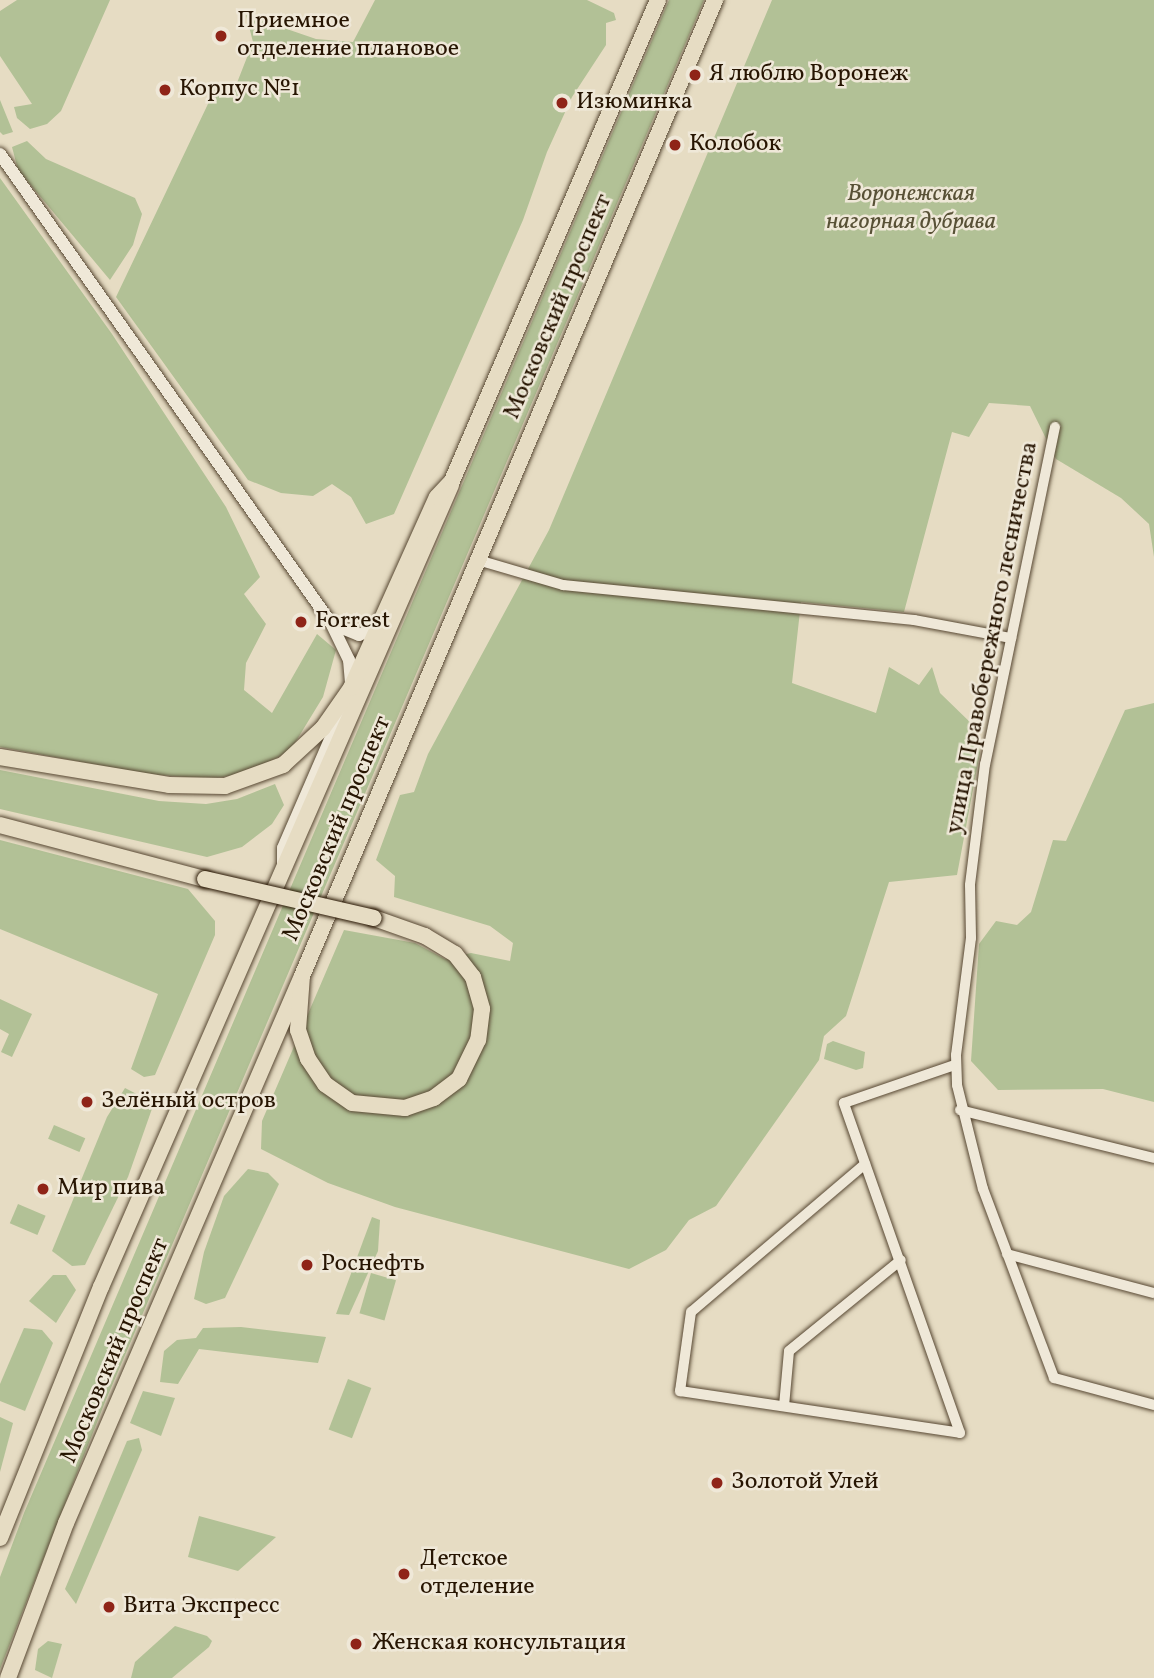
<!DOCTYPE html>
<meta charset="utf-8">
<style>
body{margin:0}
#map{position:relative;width:1154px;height:1678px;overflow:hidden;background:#e6dcc3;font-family:Vollkorn,serif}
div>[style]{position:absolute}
.green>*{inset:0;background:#b2c196;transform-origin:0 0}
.roads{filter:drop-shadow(0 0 2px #574732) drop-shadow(0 0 2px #574732)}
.minor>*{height:10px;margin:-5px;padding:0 5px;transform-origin:5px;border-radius:5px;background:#efe8d8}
.tertiary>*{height:12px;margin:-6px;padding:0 6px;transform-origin:6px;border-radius:6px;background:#efe8d8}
.primary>*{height:16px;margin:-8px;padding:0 8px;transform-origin:8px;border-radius:8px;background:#e6dcc3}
.trunk>*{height:16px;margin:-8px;padding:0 8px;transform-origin:8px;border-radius:8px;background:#e6dcc3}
.bridges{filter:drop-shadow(0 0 2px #271502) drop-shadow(0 0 2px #271502)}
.trunk-bridge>*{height:16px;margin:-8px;padding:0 8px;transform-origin:8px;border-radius:8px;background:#e6dcc3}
.dots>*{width:19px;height:19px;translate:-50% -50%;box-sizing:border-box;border:4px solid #efe8d8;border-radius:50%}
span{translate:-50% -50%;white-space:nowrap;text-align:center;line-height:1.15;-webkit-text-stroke:5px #efe8d8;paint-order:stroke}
.poi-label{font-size:24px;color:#271502}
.left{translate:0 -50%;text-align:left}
.park-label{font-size:24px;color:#585136;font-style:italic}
.street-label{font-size:24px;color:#271502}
</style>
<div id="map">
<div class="green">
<i style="clip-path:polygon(17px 0,110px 0,61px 111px,47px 124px,30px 129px,17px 118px,14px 107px,32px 104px,0 56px,0 11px)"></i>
<i style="clip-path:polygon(375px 0,587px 0,614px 13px,616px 20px,606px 23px,606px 45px,572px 97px,547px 152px,523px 220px,394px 514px,366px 524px,351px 497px,332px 484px,313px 496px,281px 493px,248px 480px,116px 297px,217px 85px,233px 93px,253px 42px,246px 15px,316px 39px,353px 42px)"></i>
<i style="clip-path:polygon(669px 0,704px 0,105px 1402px,0 1669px,0 1577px,24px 1513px)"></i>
<i style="clip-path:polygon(772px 0,1154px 0,1154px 557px,1149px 524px,1121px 498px,1056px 459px,1030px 406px,989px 403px,969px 437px,952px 432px,904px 612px,801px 602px,792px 683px,876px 713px,889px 667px,919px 685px,932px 667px,940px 693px,975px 727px,980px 752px,957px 875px,889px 882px,846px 1016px,824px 1036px,819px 1060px,716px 1206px,689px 1220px,666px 1250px,629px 1269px,395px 1207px,328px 1183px,261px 1149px,262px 1121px,344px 930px,415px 943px,445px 959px,471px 953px,510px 961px,513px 943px,490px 926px,394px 897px,395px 876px,376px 860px,400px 795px,414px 792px,428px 754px,549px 530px)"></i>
<i style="clip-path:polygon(0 100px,13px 132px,3px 135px,0 132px)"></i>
<i style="clip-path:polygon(27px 141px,46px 159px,135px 198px,142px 214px,133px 245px,110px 280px,18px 170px,12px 147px)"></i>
<i style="clip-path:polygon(0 178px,112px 334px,226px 507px,260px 577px,244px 594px,266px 624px,246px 663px,244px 690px,272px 713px,317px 634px,336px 650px,323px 697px,290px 751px,249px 772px,212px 779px,147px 774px,0 747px)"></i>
<i style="clip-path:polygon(1154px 703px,1154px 1102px,1103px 1089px,998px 1090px,971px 1061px,979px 944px,996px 921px,1017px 925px,1031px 912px,1053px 840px,1066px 841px,1125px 710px)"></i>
<i style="clip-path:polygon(0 770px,159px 801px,206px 804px,237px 799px,275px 784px,284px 805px,272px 824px,242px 847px,207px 857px,0 809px)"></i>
<i style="clip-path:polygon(0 840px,188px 889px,215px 921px,215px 935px,155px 1075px,144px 1077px,131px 1069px,158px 994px,0 929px)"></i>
<i style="clip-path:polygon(0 999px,32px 1014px,12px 1057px,1px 1052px,9px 1034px,0 1029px)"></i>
<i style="clip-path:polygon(833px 1041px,865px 1052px,863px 1068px,856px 1070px,824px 1059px,827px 1044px)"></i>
<i style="clip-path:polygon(125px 1088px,154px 1103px,128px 1177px,85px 1265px,72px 1266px,52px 1251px,107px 1117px)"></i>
<i style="left:54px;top:1125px;width:34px;height:15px;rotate:23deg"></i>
<i style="clip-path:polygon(248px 1169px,268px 1173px,279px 1184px,225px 1298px,206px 1304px,194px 1299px,204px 1252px,224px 1196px)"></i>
<i style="left:18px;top:1204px;width:30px;height:21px;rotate:23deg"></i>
<i style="clip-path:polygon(372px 1217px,380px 1220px,378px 1251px,349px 1315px,336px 1314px)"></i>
<i style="left:371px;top:1273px;width:26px;height:42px;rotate:16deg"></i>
<i style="clip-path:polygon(53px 1275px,66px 1275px,76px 1290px,56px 1323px,29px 1301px)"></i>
<i style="clip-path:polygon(241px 1327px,326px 1337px,318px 1363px,199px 1349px,178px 1384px,160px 1382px,164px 1351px,177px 1340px,196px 1338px,203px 1328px)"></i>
<i style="clip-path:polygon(24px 1328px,42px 1330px,53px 1343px,25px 1411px,0 1401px,0 1384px)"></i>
<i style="left:348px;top:1379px;width:25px;height:54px;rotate:21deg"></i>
<i style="clip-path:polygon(143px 1391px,175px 1398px,161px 1436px,130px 1423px)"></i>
<i style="clip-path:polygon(0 1417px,13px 1423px,0 1472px)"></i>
<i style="clip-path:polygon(139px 1438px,142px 1450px,76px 1604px,65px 1589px,127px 1441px)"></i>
<i style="clip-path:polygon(199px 1516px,276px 1537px,238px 1571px,188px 1557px)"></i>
<i style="clip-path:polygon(175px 1626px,207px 1636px,212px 1641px,209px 1647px,172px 1678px,131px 1678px,135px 1662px)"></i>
<i style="clip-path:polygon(48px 1641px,62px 1644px,52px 1678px,35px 1670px,38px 1649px)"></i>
</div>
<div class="roads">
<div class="minor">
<i style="left:1055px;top:427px;width:344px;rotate:101.7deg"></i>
<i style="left:985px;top:764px;width:122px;rotate:97.1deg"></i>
<i style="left:970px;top:885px;width:53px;rotate:88.9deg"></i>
<i style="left:971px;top:938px;width:118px;rotate:97.3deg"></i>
<i style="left:956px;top:1055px;width:30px;rotate:88deg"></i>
<i style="left:957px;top:1085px;width:107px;rotate:76deg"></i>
<i style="left:983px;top:1189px;width:202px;rotate:69.4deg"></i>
<i style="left:1054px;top:1378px;width:104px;rotate:15.1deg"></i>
<i style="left:478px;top:560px;width:89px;rotate:16.4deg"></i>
<i style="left:563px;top:585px;width:353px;rotate:5.7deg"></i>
<i style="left:914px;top:620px;width:99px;rotate:10.5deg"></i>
<i style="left:960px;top:1110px;width:200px;rotate:13.9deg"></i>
<i style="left:865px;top:1164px;width:228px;rotate:139.6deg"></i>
<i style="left:691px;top:1312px;width:80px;rotate:97.9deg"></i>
<i style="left:680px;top:1391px;width:283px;rotate:8.5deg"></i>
<i style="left:960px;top:1433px;width:350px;rotate:-109.4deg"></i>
<i style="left:844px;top:1103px;width:117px;rotate:-18.9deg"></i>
<i style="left:1007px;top:1254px;width:152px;rotate:14.9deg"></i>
<i style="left:784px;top:1406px;width:55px;rotate:-84.8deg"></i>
<i style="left:789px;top:1351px;width:144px;rotate:-39.1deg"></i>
</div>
<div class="tertiary">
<i style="left:0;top:154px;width:574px;rotate:54.79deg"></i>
<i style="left:331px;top:623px;width:41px;rotate:64.1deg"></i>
<i style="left:349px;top:660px;width:24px;rotate:85deg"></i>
<i style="left:332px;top:624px;width:29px;rotate:22deg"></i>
<i style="left:359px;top:635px;width:22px;rotate:-24deg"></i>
<i style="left:283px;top:866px;width:18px;rotate:-90deg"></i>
<i style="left:283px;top:848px;width:156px;rotate:-66.6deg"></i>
</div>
<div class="primary">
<i style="left:0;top:1538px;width:271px;rotate:-68.1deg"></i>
<i style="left:101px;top:1287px;width:875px;rotate:-66.42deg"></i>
<i style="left:8px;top:1678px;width:165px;rotate:-69.5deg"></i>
<i style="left:66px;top:1523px;width:594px;rotate:-66.67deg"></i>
</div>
<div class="trunk">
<i style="left:0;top:757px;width:171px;rotate:9.4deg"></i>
<i style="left:169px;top:785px;width:56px;rotate:1deg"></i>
<i style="left:225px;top:786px;width:62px;rotate:-19.9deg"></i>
<i style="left:283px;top:765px;width:54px;rotate:-42.8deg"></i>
<i style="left:323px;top:728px;width:49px;rotate:-55deg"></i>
<i style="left:351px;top:688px;width:209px;rotate:-65.8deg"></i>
<i style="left:437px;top:497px;width:22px;rotate:-47deg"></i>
<i style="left:452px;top:481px;width:523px;rotate:-66.82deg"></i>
<i style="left:0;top:825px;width:212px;rotate:14.8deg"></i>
<i style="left:374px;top:918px;width:54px;rotate:19.4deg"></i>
<i style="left:425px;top:936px;width:35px;rotate:31deg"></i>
<i style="left:455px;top:954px;width:29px;rotate:52deg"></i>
<i style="left:473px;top:977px;width:33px;rotate:74deg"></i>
<i style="left:482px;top:1009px;width:31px;rotate:97deg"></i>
<i style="left:478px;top:1040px;width:43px;rotate:116deg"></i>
<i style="left:459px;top:1079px;width:31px;rotate:143deg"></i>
<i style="left:434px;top:1098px;width:31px;rotate:161deg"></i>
<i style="left:405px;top:1108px;width:53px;rotate:-174.6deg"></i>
<i style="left:352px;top:1103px;width:33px;rotate:-145deg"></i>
<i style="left:325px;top:1084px;width:30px;rotate:-124deg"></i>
<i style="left:308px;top:1059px;width:31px;rotate:-109deg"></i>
<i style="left:298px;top:1030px;width:54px;rotate:-85.8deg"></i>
<i style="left:302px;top:976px;width:1060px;rotate:-67.06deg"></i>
</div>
</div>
<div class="bridges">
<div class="trunk-bridge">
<i style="left:205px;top:879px;width:173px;rotate:13deg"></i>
</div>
</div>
<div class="dots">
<i style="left:221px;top:36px;background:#8f2418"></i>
<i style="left:695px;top:75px;background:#8f2418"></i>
<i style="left:165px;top:90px;background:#8f2418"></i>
<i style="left:562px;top:103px;background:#8f2418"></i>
<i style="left:675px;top:145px;background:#8f2418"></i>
<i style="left:301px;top:622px;background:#8f2418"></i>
<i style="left:87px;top:1102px;background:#8f2418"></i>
<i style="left:43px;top:1189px;background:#8f2418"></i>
<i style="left:307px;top:1265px;background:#8f2418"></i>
<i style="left:717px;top:1483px;background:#8f2418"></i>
<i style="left:404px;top:1574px;background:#8f2418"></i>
<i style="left:109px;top:1607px;background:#8f2418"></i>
<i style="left:356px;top:1644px;background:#8f2418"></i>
</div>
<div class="poi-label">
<span class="left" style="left:237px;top:36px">Приемное<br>отделение плановое</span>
<span class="left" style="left:709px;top:75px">Я люблю Воронеж</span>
<span class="left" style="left:179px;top:90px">Корпус №1</span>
<span class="left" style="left:576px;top:103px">Изюминка</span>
<span class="left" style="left:689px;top:145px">Колобок</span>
<span class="left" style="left:315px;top:622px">Forrest</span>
<span class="left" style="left:101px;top:1102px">Зелёный остров</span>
<span class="left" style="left:57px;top:1189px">Мир пива</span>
<span class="left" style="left:321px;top:1265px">Роснефть</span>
<span class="left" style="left:731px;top:1483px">Золотой Улей</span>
<span class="left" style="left:420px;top:1574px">Детское<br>отделение</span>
<span class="left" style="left:123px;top:1607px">Вита Экспресс</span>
<span class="left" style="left:372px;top:1644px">Женская консультация</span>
</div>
<div class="park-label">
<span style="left:911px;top:209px">Воронежская<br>нагорная дубрава</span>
</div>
<div class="street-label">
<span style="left:559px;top:307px;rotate:-67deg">Московский проспект</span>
<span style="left:993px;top:638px;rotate:-79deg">улица Правобережного лесничества</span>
<span style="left:338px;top:829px;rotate:-67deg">Московский проспект</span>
<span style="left:116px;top:1351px;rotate:-67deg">Московский проспект</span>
</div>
</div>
